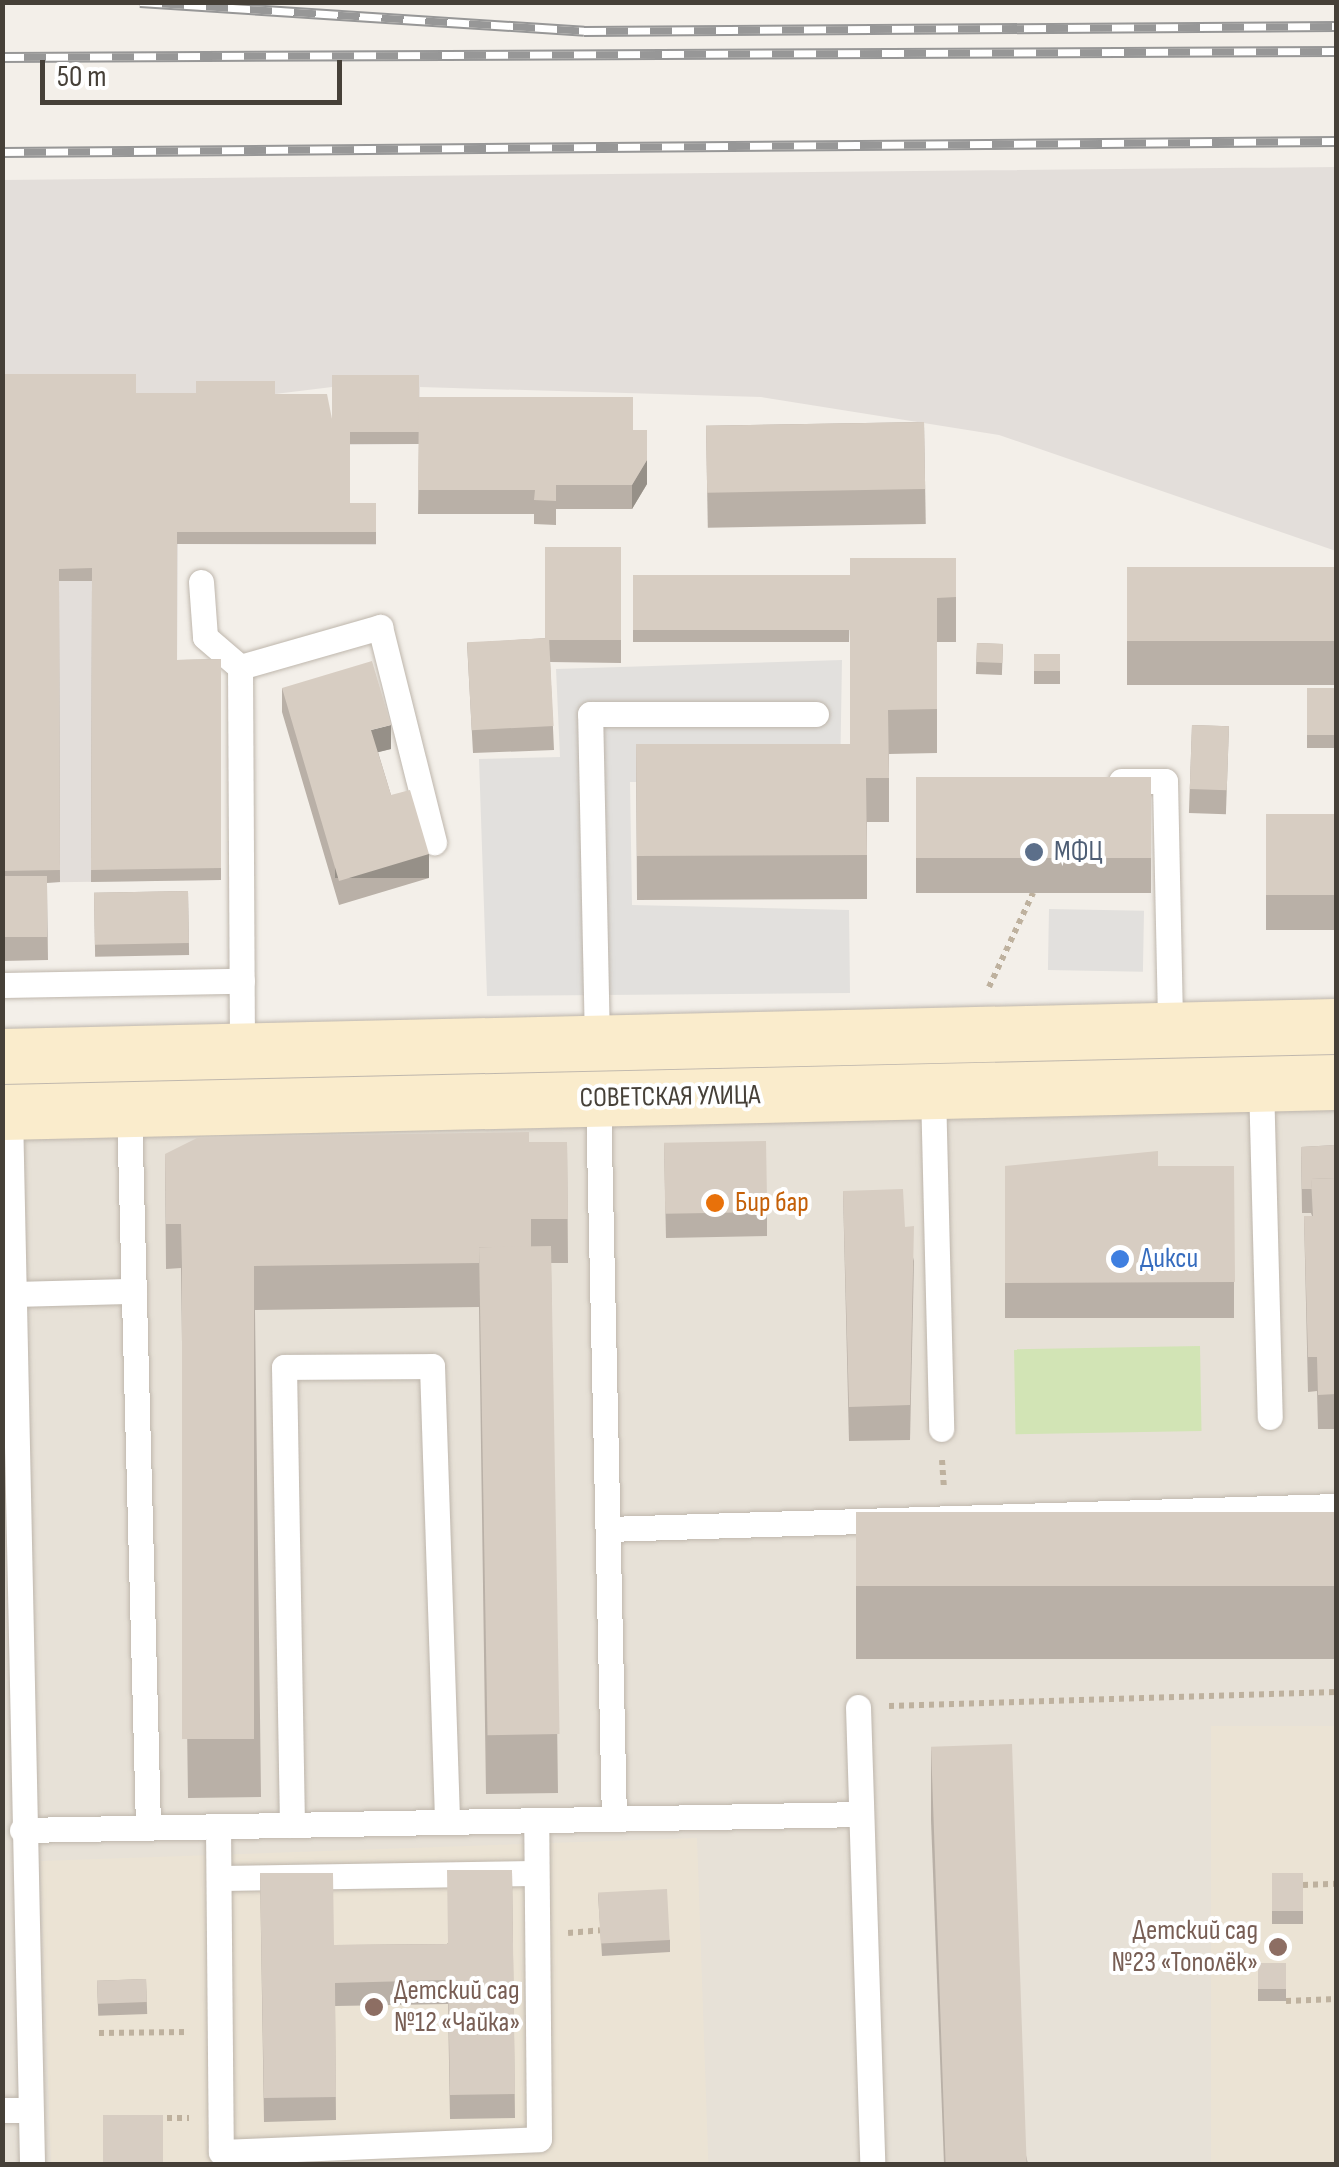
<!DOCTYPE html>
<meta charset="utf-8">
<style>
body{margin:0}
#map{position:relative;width:1339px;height:2167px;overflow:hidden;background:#f3efe9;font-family:"Sofia Sans Condensed",sans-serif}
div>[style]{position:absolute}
.residential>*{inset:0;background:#e7e1d7;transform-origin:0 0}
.industrial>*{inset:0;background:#e3deda}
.education>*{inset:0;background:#ebe3d4;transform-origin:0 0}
.green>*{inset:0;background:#d2e4b5;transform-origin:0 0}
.parking>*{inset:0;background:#e2e0dd;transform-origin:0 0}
.path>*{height:6px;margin-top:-3px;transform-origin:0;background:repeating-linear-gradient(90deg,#beb19e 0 5px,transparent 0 10px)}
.roads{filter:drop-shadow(0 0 2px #beb6ac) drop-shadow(0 0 2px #beb6ac)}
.lane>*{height:25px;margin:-12.5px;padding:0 12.5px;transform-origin:12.5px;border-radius:12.5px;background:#fff}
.secondary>*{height:55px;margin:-27.5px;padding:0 27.5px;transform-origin:27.5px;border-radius:27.5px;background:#faeccc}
.rail>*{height:11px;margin-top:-5.5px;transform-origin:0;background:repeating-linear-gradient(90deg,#fff 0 22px,#979797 0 44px);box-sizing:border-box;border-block:2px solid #979797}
.wall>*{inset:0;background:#b9b0a7;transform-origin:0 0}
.shaded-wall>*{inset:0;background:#969088;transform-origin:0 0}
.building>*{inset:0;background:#d7cdc2;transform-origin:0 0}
.dots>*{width:28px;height:28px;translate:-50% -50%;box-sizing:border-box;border:5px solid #fff;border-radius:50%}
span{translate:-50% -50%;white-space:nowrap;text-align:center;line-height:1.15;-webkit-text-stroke:8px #fff;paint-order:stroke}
.service-label{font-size:28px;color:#4e5e75}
.left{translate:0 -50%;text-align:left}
.street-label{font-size:28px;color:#464038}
.food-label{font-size:28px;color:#c56008}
.shop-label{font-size:28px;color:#366cbe}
.education-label{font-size:28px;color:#785e54}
.right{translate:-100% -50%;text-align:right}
.frame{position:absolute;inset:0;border:5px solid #464038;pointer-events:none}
.scale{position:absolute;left:40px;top:60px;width:302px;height:45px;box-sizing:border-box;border:5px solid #464038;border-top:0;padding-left:12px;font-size:30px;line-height:35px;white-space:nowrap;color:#464038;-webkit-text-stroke:8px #fff;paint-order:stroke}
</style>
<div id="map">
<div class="residential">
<i style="left:1336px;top:1082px;width:1082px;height:1334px;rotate:90deg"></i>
</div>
<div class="industrial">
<i style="clip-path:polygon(evenodd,1336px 167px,1336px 551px,999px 435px,761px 397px,420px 387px,419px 444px,350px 445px,350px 515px,376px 515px,376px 545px,178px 544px,177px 671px,221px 671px,221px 880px,3px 883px,2px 180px,1336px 167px,332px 387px,332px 430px,275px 406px,275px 394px,332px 387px)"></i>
</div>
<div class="education">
<i style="left:1336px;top:1726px;width:438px;height:125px;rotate:90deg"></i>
<i style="left:697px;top:1838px;width:326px;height:657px;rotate:88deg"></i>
</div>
<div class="green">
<i style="left:1200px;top:1346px;width:85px;height:186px;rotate:89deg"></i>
</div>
<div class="parking">
<i style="clip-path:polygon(842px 660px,840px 781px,630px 782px,632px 905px,849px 910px,850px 993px,487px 996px,479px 759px,560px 757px,556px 669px)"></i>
<i style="left:1049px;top:909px;width:95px;height:61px;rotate:1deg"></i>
</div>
<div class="path">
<i style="left:989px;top:987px;width:104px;rotate:-64.9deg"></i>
<i style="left:942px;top:1460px;width:27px;rotate:86deg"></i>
<i style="left:889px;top:1706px;width:447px;rotate:-1.8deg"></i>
<i style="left:1303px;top:1885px;width:33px;rotate:-2deg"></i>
<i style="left:568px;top:1933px;width:32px;rotate:-5deg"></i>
<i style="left:1286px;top:2001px;width:50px;rotate:-2.3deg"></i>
<i style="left:99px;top:2033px;width:89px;rotate:-0.6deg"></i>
<i style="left:157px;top:2118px;width:32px"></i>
</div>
<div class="roads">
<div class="lane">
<i style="left:201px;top:582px;width:55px;rotate:85.8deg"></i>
<i style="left:205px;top:637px;width:46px;rotate:40.6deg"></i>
<i style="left:240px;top:667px;width:384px;rotate:89.7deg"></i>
<i style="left:240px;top:667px;width:146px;rotate:-15.9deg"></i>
<i style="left:380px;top:627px;width:222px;rotate:75.9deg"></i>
<i style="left:1121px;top:781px;width:44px"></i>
<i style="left:1165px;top:781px;width:249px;rotate:88.8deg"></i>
<i style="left:2px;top:985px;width:240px;rotate:-1deg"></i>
<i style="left:597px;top:1043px;width:329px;rotate:-91.2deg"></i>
<i style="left:590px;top:714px;width:226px"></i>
<i style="left:1261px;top:1083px;width:334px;rotate:88.5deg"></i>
<i style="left:933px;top:1091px;width:338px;rotate:88.6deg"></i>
<i style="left:598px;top:1099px;width:719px;rotate:88.73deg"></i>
<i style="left:129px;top:1110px;width:718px;rotate:88.48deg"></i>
<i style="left:10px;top:1112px;width:1052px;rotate:88.8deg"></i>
<i style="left:17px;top:1294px;width:117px;rotate:-1.5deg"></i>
<i style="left:608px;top:1529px;width:728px;rotate:-1.81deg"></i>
<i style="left:858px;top:1707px;width:457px;rotate:88.2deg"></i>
<i style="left:292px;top:1825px;width:458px;rotate:-91deg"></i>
<i style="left:284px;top:1367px;width:148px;rotate:-0.4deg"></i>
<i style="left:432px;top:1366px;width:456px;rotate:88.1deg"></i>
<i style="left:218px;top:1826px;width:326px;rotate:89.5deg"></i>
<i style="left:221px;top:2152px;width:318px;rotate:-2.3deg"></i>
<i style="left:539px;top:2139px;width:319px;rotate:-90.5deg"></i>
<i style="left:22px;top:1830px;width:839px;rotate:-1.09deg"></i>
<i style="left:219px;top:1878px;width:317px;rotate:-0.9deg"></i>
<i style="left:2px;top:2110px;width:28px"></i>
</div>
<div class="secondary">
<i style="left:2px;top:1056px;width:1334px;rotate:-1.29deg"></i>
<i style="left:2px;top:1112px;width:1334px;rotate:-1.29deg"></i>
</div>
</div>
<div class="rail">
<i style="left:140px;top:2px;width:445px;rotate:3.7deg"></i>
<i style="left:584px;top:31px;width:752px;rotate:-0.38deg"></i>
<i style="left:2px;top:57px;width:1334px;rotate:-0.26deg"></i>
<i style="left:2px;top:152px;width:1334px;rotate:-0.47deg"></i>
</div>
<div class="wall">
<i style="clip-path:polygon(2px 374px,136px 393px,275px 394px,332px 419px,419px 397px,633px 430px,647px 430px,647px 484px,632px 509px,556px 509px,556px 525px,534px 524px,534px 514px,418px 514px,419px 444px,350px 444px,350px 503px,376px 503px,376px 544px,177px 544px,177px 660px,221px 659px,221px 880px,91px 882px,92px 581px,59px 581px,60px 882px,47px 883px,48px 960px,2px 961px)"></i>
<i style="left:924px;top:422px;width:102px;height:218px;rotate:89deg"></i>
<i style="clip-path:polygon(621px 547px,621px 663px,550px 662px,554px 750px,473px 753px,467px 643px,548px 638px,545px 548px)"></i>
<i style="clip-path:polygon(956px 558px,956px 642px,937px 642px,937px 753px,889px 754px,889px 822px,867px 822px,867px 899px,637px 900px,636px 744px,850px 744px,850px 603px,849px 642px,633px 642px,633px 575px,850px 575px)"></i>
<i style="left:1336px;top:567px;width:118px;height:209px;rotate:90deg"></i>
<i style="left:977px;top:643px;width:26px;height:31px;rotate:2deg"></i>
<i style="left:1034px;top:654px;width:26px;height:30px"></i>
<i style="clip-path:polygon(282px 688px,391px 749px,378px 752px,391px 795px,429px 878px,339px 905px,282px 712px)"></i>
<i style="left:1307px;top:688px;width:29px;height:60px"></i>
<i style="left:1192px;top:725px;width:37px;height:88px;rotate:2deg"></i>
<i style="left:916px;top:777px;width:235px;height:116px"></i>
<i style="left:1336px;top:814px;width:116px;height:70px;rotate:90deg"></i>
<i style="left:188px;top:891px;width:64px;height:94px;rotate:89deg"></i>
<i style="clip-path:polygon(567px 1142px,568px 1263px,551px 1263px,558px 1793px,486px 1794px,479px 1307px,255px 1310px,261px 1797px,188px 1798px,181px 1268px,166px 1269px,165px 1154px)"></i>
<i style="clip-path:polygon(664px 1144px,767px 1212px,767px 1236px,666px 1238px)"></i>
<i style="clip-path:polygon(1336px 1145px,1336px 1429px,1318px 1429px,1317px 1391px,1308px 1392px,1304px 1216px,1312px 1216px,1311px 1213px,1302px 1213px,1301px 1147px)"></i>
<i style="left:1005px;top:1166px;width:229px;height:152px"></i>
<i style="clip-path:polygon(843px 1191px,905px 1227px,914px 1261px,910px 1440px,849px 1441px)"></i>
<i style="left:1336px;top:1512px;width:147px;height:480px;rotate:90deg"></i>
<i style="clip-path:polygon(931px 1747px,1028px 2164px,944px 2164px,931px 1820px)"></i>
<i style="clip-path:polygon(512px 1870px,515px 2118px,450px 2119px,448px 2004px,335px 2006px,336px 2120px,264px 2122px,260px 1873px,334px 1945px,447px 1944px)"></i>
<i style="left:1272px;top:1873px;width:31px;height:51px"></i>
<i style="clip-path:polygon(598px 1894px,670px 1940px,670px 1952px,602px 1956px)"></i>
<i style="left:1258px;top:1963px;width:28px;height:38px"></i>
<i style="left:146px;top:1979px;width:35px;height:49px;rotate:88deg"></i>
</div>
<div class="shaded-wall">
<i style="clip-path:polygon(647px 460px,647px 484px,632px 509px,632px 485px)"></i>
<i style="clip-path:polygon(391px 725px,391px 749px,371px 754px,371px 730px)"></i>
<i style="left:429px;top:854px;width:24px;height:94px;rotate:90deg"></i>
</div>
<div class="building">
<i style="clip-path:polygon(2px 374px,136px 374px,136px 393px,196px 393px,196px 381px,275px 381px,275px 394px,327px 394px,332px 419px,332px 375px,419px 375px,419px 432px,350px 432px,350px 503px,376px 503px,376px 532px,177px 532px,177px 660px,221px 659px,221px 868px,91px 870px,92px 568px,59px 569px,60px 870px,2px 871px)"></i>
<i style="clip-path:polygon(419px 397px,633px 397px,633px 430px,647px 430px,647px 460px,632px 485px,556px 485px,556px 501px,534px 500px,535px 490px,418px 490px)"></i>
<i style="left:924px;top:422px;width:67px;height:218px;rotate:89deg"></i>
<i style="left:621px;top:547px;width:93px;height:76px;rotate:90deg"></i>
<i style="clip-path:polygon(850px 558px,956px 558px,956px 597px,937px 598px,937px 709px,888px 710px,889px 778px,866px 778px,867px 855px,637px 856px,636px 744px,850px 744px)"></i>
<i style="left:1336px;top:567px;width:74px;height:209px;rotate:90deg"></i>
<i style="left:633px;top:575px;width:217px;height:55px"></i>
<i style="left:549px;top:638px;width:88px;height:82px;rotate:87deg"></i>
<i style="left:977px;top:643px;width:26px;height:19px;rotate:2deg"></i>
<i style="left:1034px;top:654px;width:26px;height:17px"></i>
<i style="clip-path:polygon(372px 661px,391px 725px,371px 730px,391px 795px,410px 790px,429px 854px,339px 881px,282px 688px)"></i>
<i style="left:1307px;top:688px;width:29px;height:47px"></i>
<i style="left:1192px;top:725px;width:37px;height:64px;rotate:2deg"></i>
<i style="left:916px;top:777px;width:235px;height:81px"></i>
<i style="left:1336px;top:814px;width:81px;height:70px;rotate:90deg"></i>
<i style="left:2px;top:876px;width:45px;height:61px"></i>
<i style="left:188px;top:891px;width:52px;height:94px;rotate:89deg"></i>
<i style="clip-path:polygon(529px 1132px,529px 1142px,567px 1142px,568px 1219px,531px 1219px,531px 1247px,479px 1247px,479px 1263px,254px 1266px,254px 1251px,182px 1251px,182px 1267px,181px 1224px,166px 1224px,165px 1154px,199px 1137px)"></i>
<i style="left:766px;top:1141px;width:71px;height:102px;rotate:89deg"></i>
<i style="clip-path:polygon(1336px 1145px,1336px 1178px,1311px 1179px,1312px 1189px,1302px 1189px,1301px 1147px)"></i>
<i style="clip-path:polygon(1158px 1151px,1158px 1166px,1234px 1166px,1235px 1282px,1005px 1283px,1005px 1166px)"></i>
<i style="clip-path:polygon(1336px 1178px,1336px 1394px,1318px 1395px,1317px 1357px,1308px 1357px,1304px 1216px,1313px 1216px,1311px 1179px)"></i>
<i style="clip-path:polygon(903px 1189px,905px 1227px,914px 1226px,910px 1405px,849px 1407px,843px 1191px)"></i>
<i style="left:551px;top:1246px;width:488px;height:72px;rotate:89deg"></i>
<i style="left:182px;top:1251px;width:72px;height:488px"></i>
<i style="left:1336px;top:1512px;width:74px;height:480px;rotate:90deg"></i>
<i style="left:1012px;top:1744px;width:420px;height:81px;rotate:88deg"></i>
<i style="clip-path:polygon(447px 1870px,512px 1870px,515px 2094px,450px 2095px,448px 1980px,335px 1983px,336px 2097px,264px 2098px,260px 1873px,333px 1873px,334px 1945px,448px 1944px)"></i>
<i style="left:1272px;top:1873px;width:31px;height:38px"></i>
<i style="left:667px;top:1889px;width:51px;height:69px;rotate:87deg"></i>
<i style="left:1258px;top:1963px;width:28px;height:26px"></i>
<i style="left:146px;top:1979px;width:23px;height:49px;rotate:88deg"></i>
<i style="left:103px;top:2115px;width:60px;height:49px"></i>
</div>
<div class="dots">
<i style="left:1034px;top:852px;background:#5c6f8a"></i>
<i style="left:715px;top:1203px;background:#e8710a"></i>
<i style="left:1120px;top:1259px;background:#3f7fe0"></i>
<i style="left:1278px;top:1947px;background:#8d6e63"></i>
<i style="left:374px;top:2007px;background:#8d6e63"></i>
</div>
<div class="service-label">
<span class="left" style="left:1054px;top:852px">МФЦ</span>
</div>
<div class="street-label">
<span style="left:670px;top:1097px;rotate:-1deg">СОВЕТСКАЯ УЛИЦА</span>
</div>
<div class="food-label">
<span class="left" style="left:735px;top:1203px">Бир бар</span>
</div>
<div class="shop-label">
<span class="left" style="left:1140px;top:1259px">Дикси</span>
</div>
<div class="education-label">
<span class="right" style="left:1258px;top:1947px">Детский сад<br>№23 «Тополёк»</span>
<span class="left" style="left:394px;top:2007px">Детский сад<br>№12 «Чайка»</span>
</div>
<div class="frame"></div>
<div class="scale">50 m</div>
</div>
